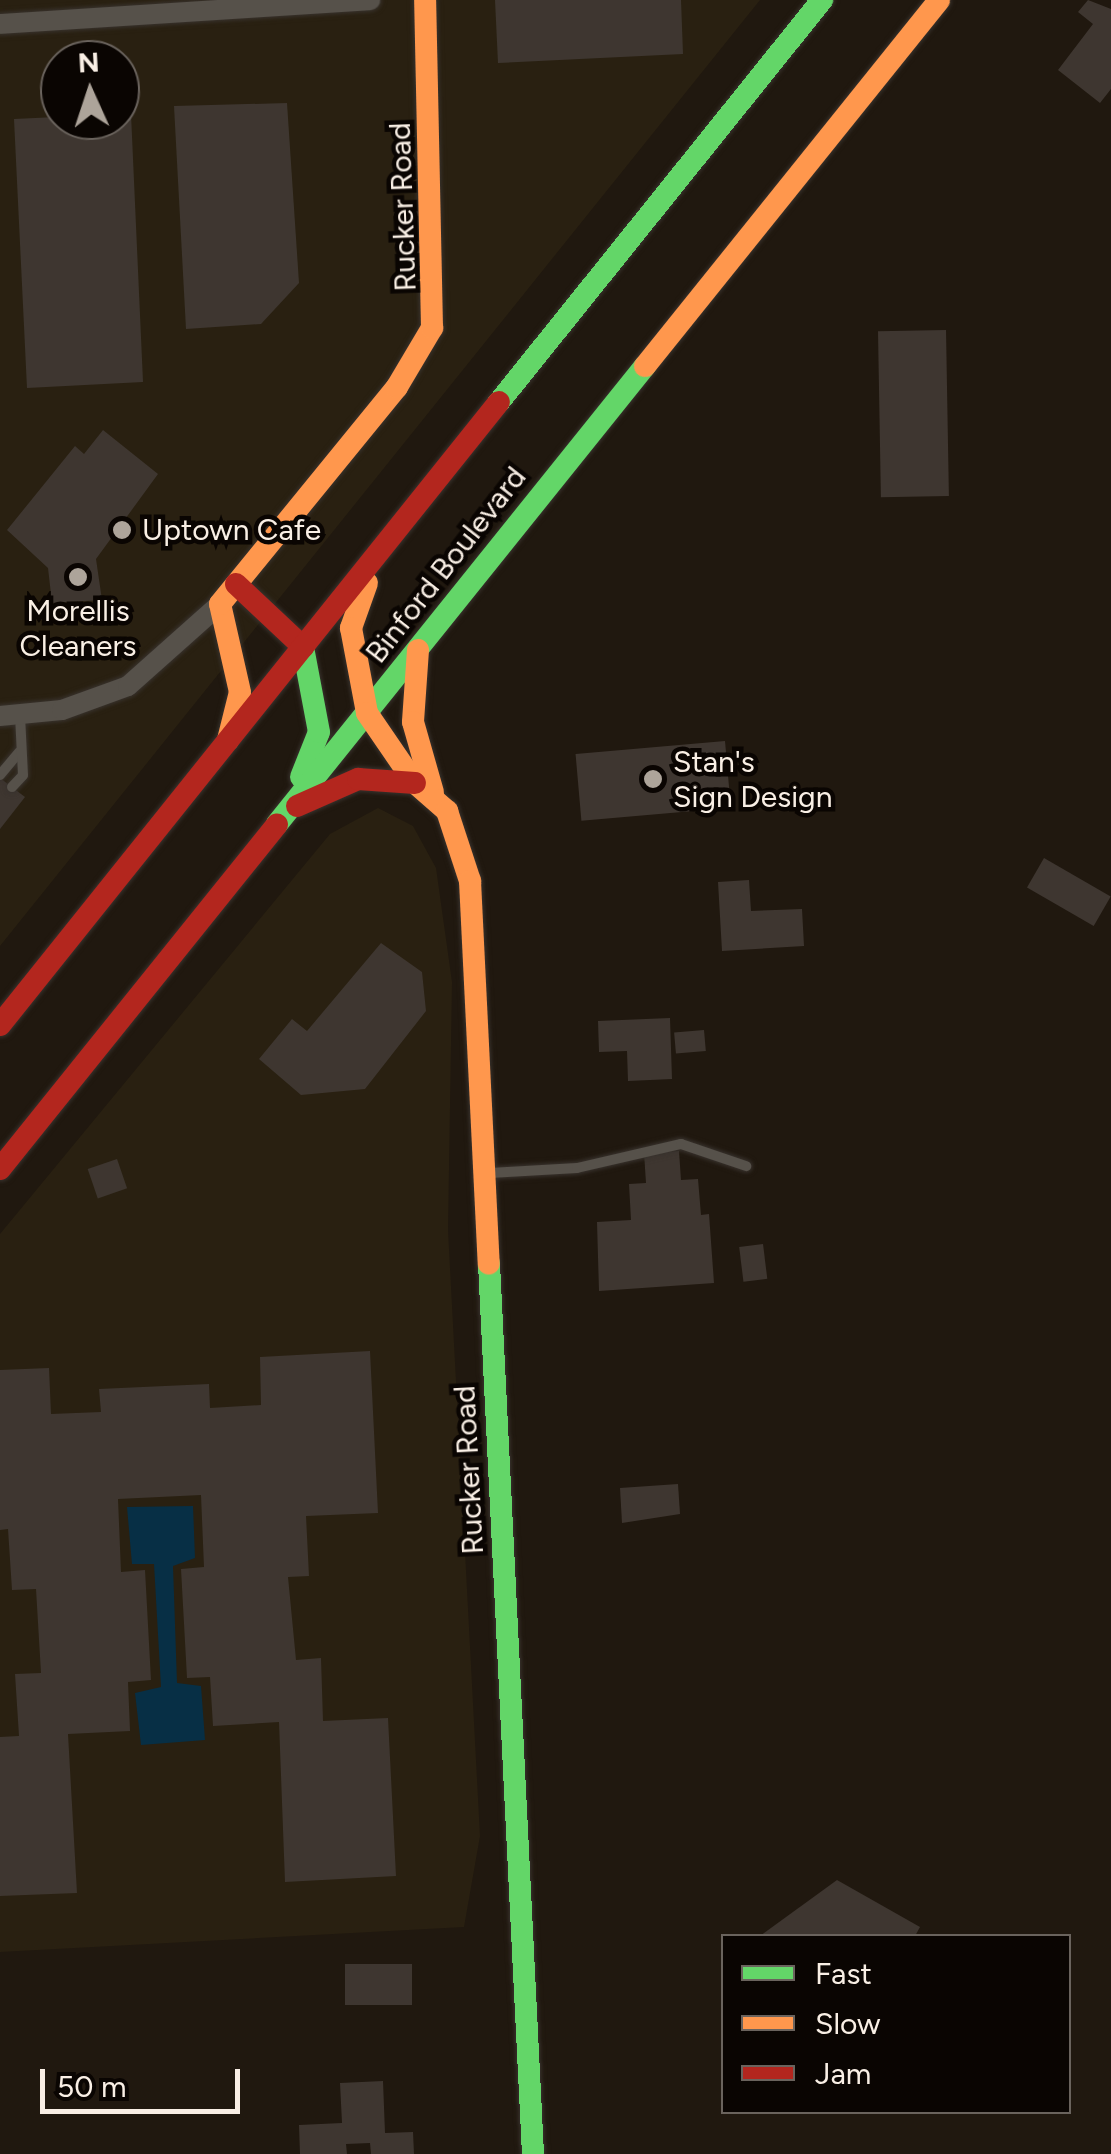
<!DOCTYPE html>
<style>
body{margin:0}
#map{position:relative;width:1111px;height:2154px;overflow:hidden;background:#20180f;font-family:Figtree,sans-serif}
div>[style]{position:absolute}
.commercial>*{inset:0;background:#292011}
.water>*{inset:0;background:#072f45}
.building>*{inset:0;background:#3e3630;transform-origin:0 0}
.roads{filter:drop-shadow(0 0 2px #38322d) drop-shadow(0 0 2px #38322d)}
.lane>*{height:10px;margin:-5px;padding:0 5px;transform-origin:5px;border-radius:5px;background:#56514a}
.street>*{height:20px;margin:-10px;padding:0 10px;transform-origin:10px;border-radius:10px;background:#56514a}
.fast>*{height:22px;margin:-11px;padding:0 11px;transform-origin:11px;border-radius:11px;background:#63d668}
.slow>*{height:22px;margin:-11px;padding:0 11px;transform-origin:11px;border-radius:11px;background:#ff974d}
.jam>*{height:22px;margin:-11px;padding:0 11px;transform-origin:11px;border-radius:11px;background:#b3261e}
.dots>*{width:28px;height:28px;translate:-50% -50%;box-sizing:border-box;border:5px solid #0a0502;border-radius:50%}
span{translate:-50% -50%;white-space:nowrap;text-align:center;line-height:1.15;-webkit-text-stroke:9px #0a0502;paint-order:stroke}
.street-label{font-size:30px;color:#f9efe5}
.poi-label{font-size:30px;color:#f9efe5}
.left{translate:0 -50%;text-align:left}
.legend{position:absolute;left:721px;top:1934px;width:350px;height:180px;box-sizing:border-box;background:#0a0502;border:2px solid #6a635d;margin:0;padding:12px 18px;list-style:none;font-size:30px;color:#f9efe5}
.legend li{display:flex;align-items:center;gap:20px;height:50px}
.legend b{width:50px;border:2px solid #6a635d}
.north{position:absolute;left:40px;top:40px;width:100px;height:100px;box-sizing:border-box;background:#0a0502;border:2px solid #6a635d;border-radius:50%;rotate:357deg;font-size:28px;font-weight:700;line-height:40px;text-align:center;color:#f9efe5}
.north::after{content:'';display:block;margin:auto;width:35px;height:45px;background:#ada49a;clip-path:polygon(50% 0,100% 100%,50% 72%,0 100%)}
.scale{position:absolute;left:40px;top:2069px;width:200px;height:45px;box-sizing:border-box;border:5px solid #f9efe5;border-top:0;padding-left:12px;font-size:30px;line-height:35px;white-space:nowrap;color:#f9efe5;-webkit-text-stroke:8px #0a0502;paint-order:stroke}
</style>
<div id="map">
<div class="commercial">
<i style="clip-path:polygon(evenodd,0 0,760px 0,0 946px,0 0,60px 60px,120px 60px,120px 120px,60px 120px,60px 60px)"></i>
<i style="clip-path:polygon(378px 808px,413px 826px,436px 868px,452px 982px,448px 1230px,480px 1836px,464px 1927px,0 1952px,0 1234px,330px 834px)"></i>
</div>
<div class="water">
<i style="clip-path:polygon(193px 1506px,195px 1558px,173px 1566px,177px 1683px,201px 1686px,205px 1740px,141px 1745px,135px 1693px,161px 1687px,154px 1564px,132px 1564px,127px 1507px)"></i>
</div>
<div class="building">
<i style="clip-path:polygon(495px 0,681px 0,683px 54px,498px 63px)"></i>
<i style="clip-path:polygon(1088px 0,1111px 9px,1111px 89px,1100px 103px,1058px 70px,1093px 24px,1078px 12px)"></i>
<i style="clip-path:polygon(287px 103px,299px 283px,261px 324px,186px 329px,174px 106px)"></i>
<i style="clip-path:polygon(120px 114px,131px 114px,143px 382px,27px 388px,14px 119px)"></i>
<i style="left:946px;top:330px;width:166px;height:68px;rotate:89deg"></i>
<i style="clip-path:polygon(103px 430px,158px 474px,96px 559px,102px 600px,52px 603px,48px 568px,7px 530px,75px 446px,84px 454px)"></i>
<i style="left:725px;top:741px;width:67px;height:150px;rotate:85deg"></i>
<i style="clip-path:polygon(0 778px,25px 797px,0 829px)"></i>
<i style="left:1044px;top:858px;width:77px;height:34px;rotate:30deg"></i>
<i style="clip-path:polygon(749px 880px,751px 911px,802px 909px,804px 946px,722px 951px,718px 882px)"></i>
<i style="clip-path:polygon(381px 943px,422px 972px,426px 1011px,365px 1089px,301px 1095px,259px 1059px,292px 1019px,307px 1031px)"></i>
<i style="clip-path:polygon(670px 1018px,672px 1079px,628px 1081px,627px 1051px,599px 1052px,598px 1021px)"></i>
<i style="left:704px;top:1030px;width:21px;height:30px;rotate:85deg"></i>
<i style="clip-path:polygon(679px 1151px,681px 1180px,698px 1179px,701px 1215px,709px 1214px,714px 1283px,599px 1291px,597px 1222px,631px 1220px,629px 1184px,646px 1183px,644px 1153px)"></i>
<i style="left:117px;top:1159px;width:31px;height:31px;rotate:71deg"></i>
<i style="left:763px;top:1244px;width:35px;height:24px;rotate:83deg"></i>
<i style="clip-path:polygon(370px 1351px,378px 1513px,306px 1516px,309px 1576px,288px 1577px,296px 1660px,321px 1658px,323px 1721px,388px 1718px,396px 1876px,285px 1882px,279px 1722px,213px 1726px,210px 1677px,187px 1678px,181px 1569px,204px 1567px,201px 1495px,118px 1499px,121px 1572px,145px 1570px,151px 1680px,128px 1682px,130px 1731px,68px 1734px,77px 1893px,0 1896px,0 1737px,19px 1736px,15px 1674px,41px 1673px,36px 1589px,12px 1590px,8px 1529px,0 1530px,0 1370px,49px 1368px,51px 1414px,101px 1412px,99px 1389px,209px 1384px,210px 1408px,261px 1405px,260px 1357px)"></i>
<i style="clip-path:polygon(678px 1484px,680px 1514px,622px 1523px,620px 1488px)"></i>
<i style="clip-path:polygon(837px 1880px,920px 1927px,915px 1936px,760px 1936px)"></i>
<i style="left:412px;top:1964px;width:41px;height:67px;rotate:90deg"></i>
<i style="clip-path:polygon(383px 2081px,385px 2133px,413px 2132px,414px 2154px,371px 2154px,370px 2143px,346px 2144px,347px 2154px,300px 2154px,299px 2125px,342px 2123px,340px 2083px)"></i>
</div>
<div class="roads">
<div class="lane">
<i style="left:0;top:775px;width:30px;rotate:-50deg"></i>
<i style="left:12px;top:787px;width:16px;rotate:-47deg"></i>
<i style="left:23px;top:775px;width:60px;rotate:-92.9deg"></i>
<i style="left:490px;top:1173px;width:87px;rotate:-3.3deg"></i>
<i style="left:577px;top:1168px;width:107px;rotate:-13deg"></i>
<i style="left:681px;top:1144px;width:69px;rotate:18.7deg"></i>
</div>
<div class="street">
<i style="left:0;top:24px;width:371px;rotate:-3.7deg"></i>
<i style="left:0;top:716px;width:62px;rotate:-5.5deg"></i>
<i style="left:62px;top:710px;width:70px;rotate:-20deg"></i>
<i style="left:128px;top:686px;width:123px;rotate:-41.7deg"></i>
</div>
<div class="fast">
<i style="left:499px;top:402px;width:516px;rotate:-51.22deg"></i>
<i style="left:301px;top:777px;width:48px;rotate:-68.2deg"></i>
<i style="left:319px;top:732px;width:86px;rotate:-100.7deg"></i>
<i style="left:277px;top:824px;width:588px;rotate:-51.22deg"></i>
<i style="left:489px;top:1264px;width:891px;rotate:87.17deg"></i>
</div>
<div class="slow">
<i style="left:645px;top:366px;width:469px;rotate:-51.2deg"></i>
<i style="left:367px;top:583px;width:48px;rotate:109.6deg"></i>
<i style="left:351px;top:628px;width:86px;rotate:79.3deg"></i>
<i style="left:418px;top:650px;width:72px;rotate:94deg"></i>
<i style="left:413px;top:722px;width:73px;rotate:74.1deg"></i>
<i style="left:367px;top:713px;width:85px;rotate:55.6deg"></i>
<i style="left:415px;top:783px;width:43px;rotate:41.2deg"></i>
<i style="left:447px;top:811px;width:74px;rotate:71.8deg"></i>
<i style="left:470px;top:881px;width:383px;rotate:87.2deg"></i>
<i style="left:228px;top:740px;width:49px;rotate:-76deg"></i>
<i style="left:240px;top:692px;width:90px;rotate:-102.8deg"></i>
<i style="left:220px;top:604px;width:280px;rotate:-50.8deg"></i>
<i style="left:397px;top:387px;width:69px;rotate:-59.3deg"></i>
<i style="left:432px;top:328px;width:328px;rotate:-91.2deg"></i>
</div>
<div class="jam">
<i style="left:236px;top:584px;width:92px;rotate:43.2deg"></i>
<i style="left:297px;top:806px;width:67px;rotate:-23.9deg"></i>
<i style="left:358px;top:779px;width:57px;rotate:4deg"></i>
<i style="left:0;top:1025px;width:798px;rotate:-51.31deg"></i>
<i style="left:0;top:1169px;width:442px;rotate:-51.2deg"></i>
</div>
</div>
<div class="dots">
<i style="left:122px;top:530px;background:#ada49a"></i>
<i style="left:78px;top:577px;background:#ada49a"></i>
<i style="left:653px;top:779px;background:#ada49a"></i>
</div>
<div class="street-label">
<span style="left:403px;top:207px;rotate:-92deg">Rucker Road</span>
<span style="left:446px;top:565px;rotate:-52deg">Binford Boulevard</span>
<span style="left:469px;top:1470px;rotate:-93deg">Rucker Road</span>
</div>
<div class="poi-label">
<span class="left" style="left:142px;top:530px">Uptown Cafe</span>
<span style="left:78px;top:628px">Morellis<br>Cleaners</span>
<span class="left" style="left:673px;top:779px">Stan's<br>Sign Design</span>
</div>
<ul class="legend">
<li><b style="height:12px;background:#63d668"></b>Fast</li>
<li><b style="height:12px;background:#ff974d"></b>Slow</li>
<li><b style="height:12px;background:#b3261e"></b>Jam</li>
</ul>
<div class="north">N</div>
<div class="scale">50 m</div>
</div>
